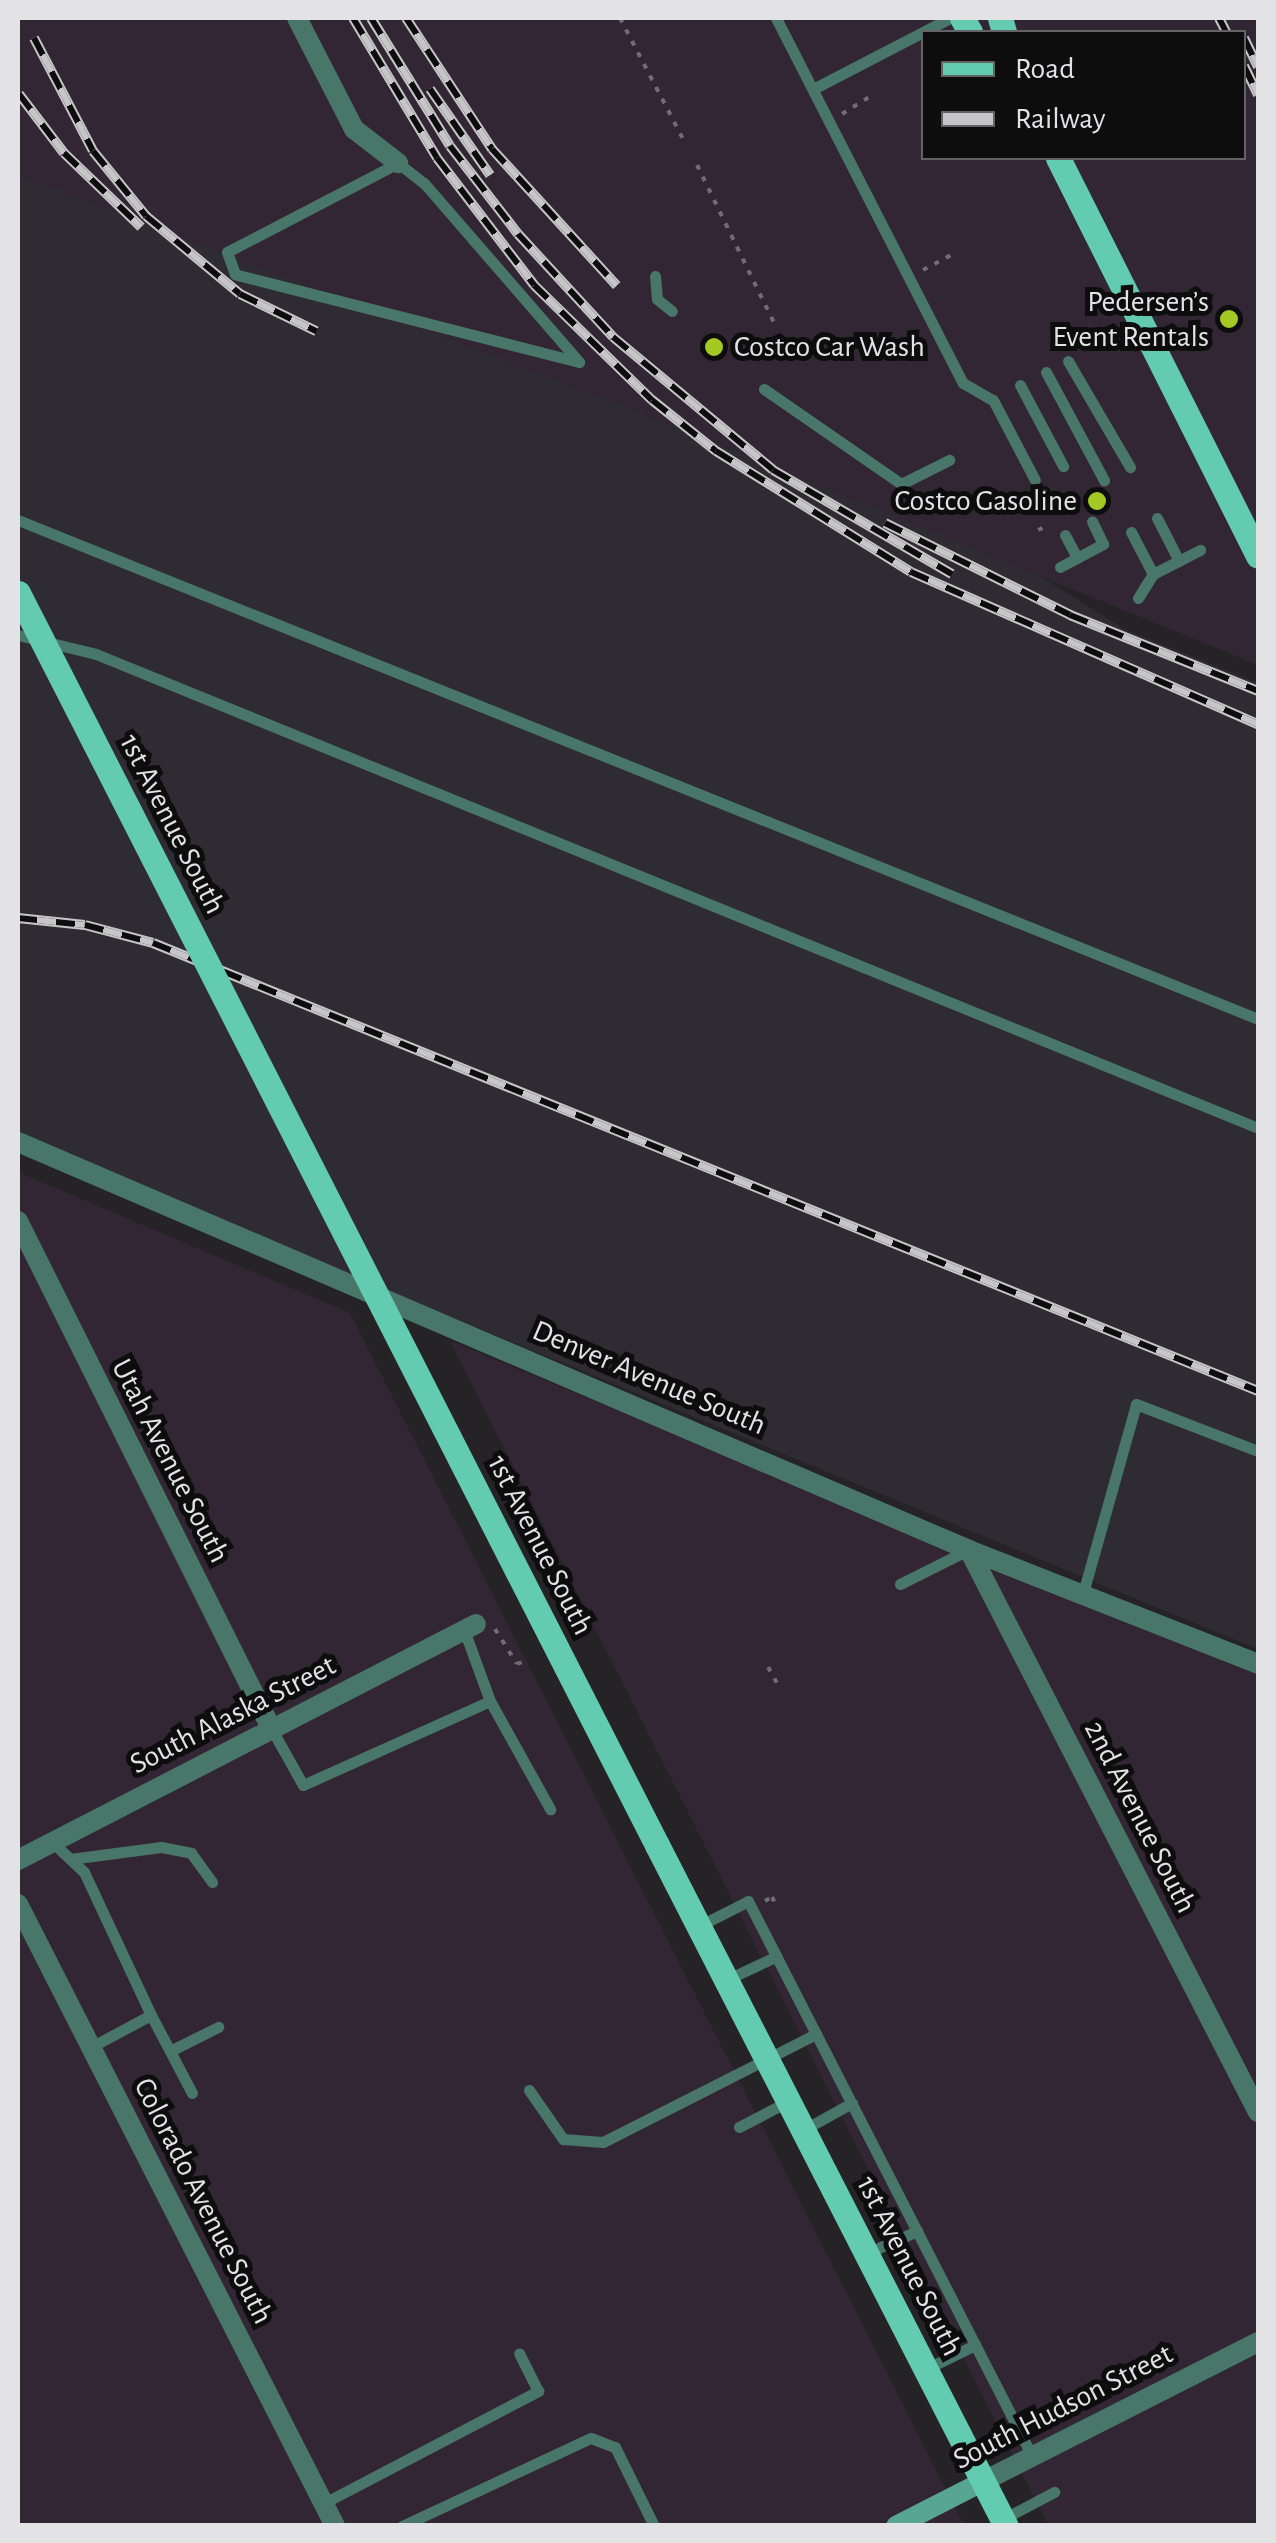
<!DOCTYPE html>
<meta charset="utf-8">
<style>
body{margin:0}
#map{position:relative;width:1276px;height:2543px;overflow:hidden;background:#252326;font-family:"Alegreya Sans",sans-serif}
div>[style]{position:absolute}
.built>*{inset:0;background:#2f2b33}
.industrial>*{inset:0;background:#332634}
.path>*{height:4px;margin-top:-2px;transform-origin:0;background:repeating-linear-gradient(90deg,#6f6d70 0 5px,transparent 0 13px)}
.lane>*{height:11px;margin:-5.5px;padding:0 5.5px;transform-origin:5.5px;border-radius:5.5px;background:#487769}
.street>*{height:20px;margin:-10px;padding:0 10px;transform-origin:10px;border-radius:10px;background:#487769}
.secondary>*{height:20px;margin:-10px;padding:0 10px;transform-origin:10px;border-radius:10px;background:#58a691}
.primary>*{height:25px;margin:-12.5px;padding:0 12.5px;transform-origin:12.5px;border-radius:12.5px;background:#62cbb0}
.rail>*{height:10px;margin-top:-5px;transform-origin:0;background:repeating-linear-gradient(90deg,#0d0d0e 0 19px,#c6c5c7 0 38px);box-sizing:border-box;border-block:2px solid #c6c5c7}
.primary-bridge>*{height:25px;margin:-12.5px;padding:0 12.5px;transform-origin:12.5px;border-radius:12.5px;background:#62cbb0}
.dots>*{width:28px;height:28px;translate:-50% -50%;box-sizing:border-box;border:5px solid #0d0d0e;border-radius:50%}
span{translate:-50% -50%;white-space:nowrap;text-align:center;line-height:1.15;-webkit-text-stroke:10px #0d0d0e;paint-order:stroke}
.poi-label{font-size:30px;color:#e3e2e4}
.right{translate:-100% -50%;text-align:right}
.left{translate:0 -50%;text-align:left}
.street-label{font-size:30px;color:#e3e2e4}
.frame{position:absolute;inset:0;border:20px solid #e3e2e4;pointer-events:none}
.legend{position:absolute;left:921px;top:30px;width:325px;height:130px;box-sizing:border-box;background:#0d0d0e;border:2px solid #636264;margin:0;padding:12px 18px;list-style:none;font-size:30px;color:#e3e2e4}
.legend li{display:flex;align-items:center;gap:20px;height:50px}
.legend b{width:50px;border:2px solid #636264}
</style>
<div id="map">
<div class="built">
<i style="clip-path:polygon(18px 18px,641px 413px,1032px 571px,1124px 629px,1258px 683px,1258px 1649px,18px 1139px)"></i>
</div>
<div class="industrial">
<i style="clip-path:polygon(evenodd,18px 18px,1258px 18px,1258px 665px,644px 414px,18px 175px,18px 18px,924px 32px,1244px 32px,1244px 158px,924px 158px,924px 32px)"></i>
<i style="clip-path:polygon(18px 1172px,350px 1313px,964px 2525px,18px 2525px)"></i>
<i style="clip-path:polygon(450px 1341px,1258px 1675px,1258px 2525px,1048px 2525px)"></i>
</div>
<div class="path">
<i style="left:620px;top:18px;width:136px;rotate:62.5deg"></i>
<i style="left:842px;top:114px;width:36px;rotate:-32deg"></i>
<i style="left:697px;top:165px;width:178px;rotate:64deg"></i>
<i style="left:923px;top:270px;width:34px;rotate:-28deg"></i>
<i style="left:1038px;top:530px;width:8px;rotate:-23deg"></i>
<i style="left:495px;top:1629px;width:41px;rotate:57.8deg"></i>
<i style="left:517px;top:1664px;width:9px;rotate:-21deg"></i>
<i style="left:768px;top:1667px;width:21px;rotate:61deg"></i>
<i style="left:765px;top:1901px;width:8px;rotate:-30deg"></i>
<i style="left:772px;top:1897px;width:13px;rotate:63deg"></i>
</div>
<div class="lane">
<i style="left:776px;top:18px;width:410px;rotate:62.9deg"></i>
<i style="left:963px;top:383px;width:34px;rotate:30deg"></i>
<i style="left:993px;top:400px;width:90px;rotate:62.3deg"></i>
<i style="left:813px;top:89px;width:154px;rotate:-27.4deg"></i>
<i style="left:398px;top:163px;width:33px;rotate:38deg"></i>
<i style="left:424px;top:183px;width:237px;rotate:49.1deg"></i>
<i style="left:579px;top:362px;width:355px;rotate:-165.7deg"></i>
<i style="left:235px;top:274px;width:23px;rotate:-110deg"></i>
<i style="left:227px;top:252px;width:193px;rotate:-27.5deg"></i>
<i style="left:655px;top:276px;width:23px;rotate:85deg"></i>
<i style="left:657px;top:299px;width:19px;rotate:39deg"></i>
<i style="left:1068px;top:361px;width:123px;rotate:59.7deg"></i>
<i style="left:1046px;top:372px;width:123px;rotate:61.8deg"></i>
<i style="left:1020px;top:385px;width:92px;rotate:62deg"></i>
<i style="left:764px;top:389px;width:167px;rotate:34.7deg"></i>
<i style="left:901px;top:484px;width:54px;rotate:-26.6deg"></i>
<i style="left:1157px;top:518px;width:48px;rotate:62.9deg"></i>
<i style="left:18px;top:520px;width:1337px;rotate:21.92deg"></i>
<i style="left:1131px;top:532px;width:47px;rotate:62.4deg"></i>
<i style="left:1065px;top:535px;width:26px;rotate:62deg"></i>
<i style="left:1060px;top:567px;width:49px;rotate:-28.1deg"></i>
<i style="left:1103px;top:544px;width:25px;rotate:-116deg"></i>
<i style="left:1138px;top:598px;width:28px;rotate:-58deg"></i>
<i style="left:1153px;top:574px;width:53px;rotate:-27.1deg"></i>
<i style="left:18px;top:635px;width:80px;rotate:13.7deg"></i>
<i style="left:96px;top:654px;width:1255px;rotate:22.19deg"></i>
<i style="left:900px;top:1584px;width:76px;rotate:-26.6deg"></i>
<i style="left:1083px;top:1593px;width:196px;rotate:-74.3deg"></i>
<i style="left:1136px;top:1404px;width:131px;rotate:21.1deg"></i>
<i style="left:490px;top:1701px;width:124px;rotate:60.9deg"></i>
<i style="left:271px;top:1728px;width:65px;rotate:60.7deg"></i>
<i style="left:303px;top:1785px;width:205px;rotate:-24.2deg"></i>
<i style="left:490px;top:1701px;width:76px;rotate:-110.1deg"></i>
<i style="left:52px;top:1842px;width:44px;rotate:43.2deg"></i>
<i style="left:84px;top:1872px;width:158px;rotate:64.9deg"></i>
<i style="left:70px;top:1859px;width:92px;rotate:-7.5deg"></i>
<i style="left:161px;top:1847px;width:31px;rotate:11deg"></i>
<i style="left:191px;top:1853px;width:36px;rotate:54deg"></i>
<i style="left:699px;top:1926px;width:55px;rotate:-27deg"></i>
<i style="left:748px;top:1901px;width:623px;rotate:62.9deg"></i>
<i style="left:726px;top:1980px;width:56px;rotate:-25.2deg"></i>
<i style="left:91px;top:2047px;width:68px;rotate:-28.1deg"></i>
<i style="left:151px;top:2015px;width:88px;rotate:62.3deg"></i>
<i style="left:170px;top:2051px;width:54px;rotate:-26.6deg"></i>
<i style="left:529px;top:2090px;width:60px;rotate:55.2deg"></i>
<i style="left:563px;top:2139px;width:40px;rotate:4.3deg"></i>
<i style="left:603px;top:2142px;width:239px;rotate:-26.9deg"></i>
<i style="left:739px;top:2127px;width:56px;rotate:-27.5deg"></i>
<i style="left:803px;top:2130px;width:56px;rotate:-28.9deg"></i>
<i style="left:867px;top:2253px;width:55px;rotate:-23.7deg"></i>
<i style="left:926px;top:2369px;width:55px;rotate:-26.1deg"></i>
<i style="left:324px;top:2503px;width:242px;rotate:-27.6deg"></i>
<i style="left:538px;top:2391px;width:42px;rotate:-116.6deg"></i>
<i style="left:1003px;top:2519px;width:58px;rotate:-27.9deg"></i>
<i style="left:402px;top:2526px;width:208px;rotate:-25deg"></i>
<i style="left:591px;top:2438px;width:26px;rotate:21deg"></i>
<i style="left:615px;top:2447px;width:88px;rotate:63.7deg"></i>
</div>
<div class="street">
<i style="left:297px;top:18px;width:125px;rotate:62.8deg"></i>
<i style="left:354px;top:129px;width:56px;rotate:37.7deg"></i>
<i style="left:18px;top:1142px;width:1035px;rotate:23.22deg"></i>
<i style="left:969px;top:1550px;width:311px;rotate:21.5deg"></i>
<i style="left:18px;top:1221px;width:567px;rotate:63.48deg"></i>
<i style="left:969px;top:1550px;width:632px;rotate:62.79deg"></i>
<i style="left:18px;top:1860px;width:515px;rotate:-27.26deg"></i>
<i style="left:18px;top:1904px;width:698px;rotate:62.99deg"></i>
<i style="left:984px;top:2481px;width:307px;rotate:-26.9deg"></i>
</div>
<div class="secondary">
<i style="left:896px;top:2526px;width:99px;rotate:-27.1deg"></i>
</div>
<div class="primary">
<i style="left:962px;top:18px;width:16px;rotate:60deg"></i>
<i style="left:1000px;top:18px;width:15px;rotate:74deg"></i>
<i style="left:1058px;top:158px;width:445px;rotate:63.3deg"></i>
<i style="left:657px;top:1845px;width:765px;rotate:62.87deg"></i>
</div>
<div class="rail">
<i style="left:353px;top:18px;width:163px;rotate:59deg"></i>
<i style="left:437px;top:158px;width:160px;rotate:52.6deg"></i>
<i style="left:534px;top:285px;width:165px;rotate:44.3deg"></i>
<i style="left:652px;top:400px;width:82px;rotate:38.6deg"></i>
<i style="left:716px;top:451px;width:229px;rotate:31.8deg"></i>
<i style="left:911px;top:572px;width:379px;rotate:23.7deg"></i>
<i style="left:371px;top:18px;width:150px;rotate:58.3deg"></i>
<i style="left:450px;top:146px;width:111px;rotate:52.3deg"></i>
<i style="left:518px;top:234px;width:140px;rotate:47.3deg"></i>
<i style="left:613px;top:337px;width:208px;rotate:39.7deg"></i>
<i style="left:773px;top:470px;width:207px;rotate:30.2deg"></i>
<i style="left:406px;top:18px;width:157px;rotate:56.7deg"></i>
<i style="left:492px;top:149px;width:185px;rotate:47.6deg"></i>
<i style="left:1219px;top:18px;width:16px;rotate:63deg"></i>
<i style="left:34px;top:38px;width:127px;rotate:62.4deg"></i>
<i style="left:93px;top:151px;width:84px;rotate:50.8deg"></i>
<i style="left:146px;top:216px;width:122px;rotate:39.7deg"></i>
<i style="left:240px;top:294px;width:85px;rotate:26deg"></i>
<i style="left:1244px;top:38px;width:32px;rotate:64deg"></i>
<i style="left:1244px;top:66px;width:32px;rotate:64deg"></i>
<i style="left:430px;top:89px;width:105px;rotate:55.1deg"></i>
<i style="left:19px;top:94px;width:74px;rotate:52.7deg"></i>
<i style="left:64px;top:153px;width:107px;rotate:43.9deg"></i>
<i style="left:885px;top:523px;width:207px;rotate:26.4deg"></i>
<i style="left:1070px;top:615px;width:203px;rotate:22deg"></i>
<i style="left:18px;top:918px;width:67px;rotate:6deg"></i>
<i style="left:85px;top:925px;width:70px;rotate:14.8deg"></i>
<i style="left:153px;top:943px;width:1192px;rotate:22.07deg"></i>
</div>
<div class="primary-bridge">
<i style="left:18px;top:593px;width:1406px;rotate:62.96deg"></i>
</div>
<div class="dots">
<i style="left:1229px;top:319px;background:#a4c824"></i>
<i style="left:714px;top:347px;background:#a4c824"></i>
<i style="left:1097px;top:501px;background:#a4c824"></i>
</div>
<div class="poi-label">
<span class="right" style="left:1209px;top:319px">Pedersen’s<br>Event Rentals</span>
<span class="left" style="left:734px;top:347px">Costco Car Wash</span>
<span class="right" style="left:1077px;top:501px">Costco Gasoline</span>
</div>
<div class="street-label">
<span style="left:172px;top:824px;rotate:63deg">1st Avenue South</span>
<span style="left:649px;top:1378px;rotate:23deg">Denver Avenue South</span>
<span style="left:170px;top:1461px;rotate:63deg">Utah Avenue South</span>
<span style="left:540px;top:1545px;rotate:63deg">1st Avenue South</span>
<span style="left:233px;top:1715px;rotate:-27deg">South Alaska Street</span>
<span style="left:1140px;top:1817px;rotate:63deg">2nd Avenue South</span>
<span style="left:203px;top:2201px;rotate:63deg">Colorado Avenue South</span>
<span style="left:909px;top:2266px;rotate:63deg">1st Avenue South</span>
<span style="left:1063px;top:2407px;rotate:-27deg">South Hudson Street</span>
</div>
<div class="frame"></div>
<ul class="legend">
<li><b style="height:12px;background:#62cbb0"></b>Road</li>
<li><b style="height:12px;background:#c6c5c7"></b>Railway</li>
</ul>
</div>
